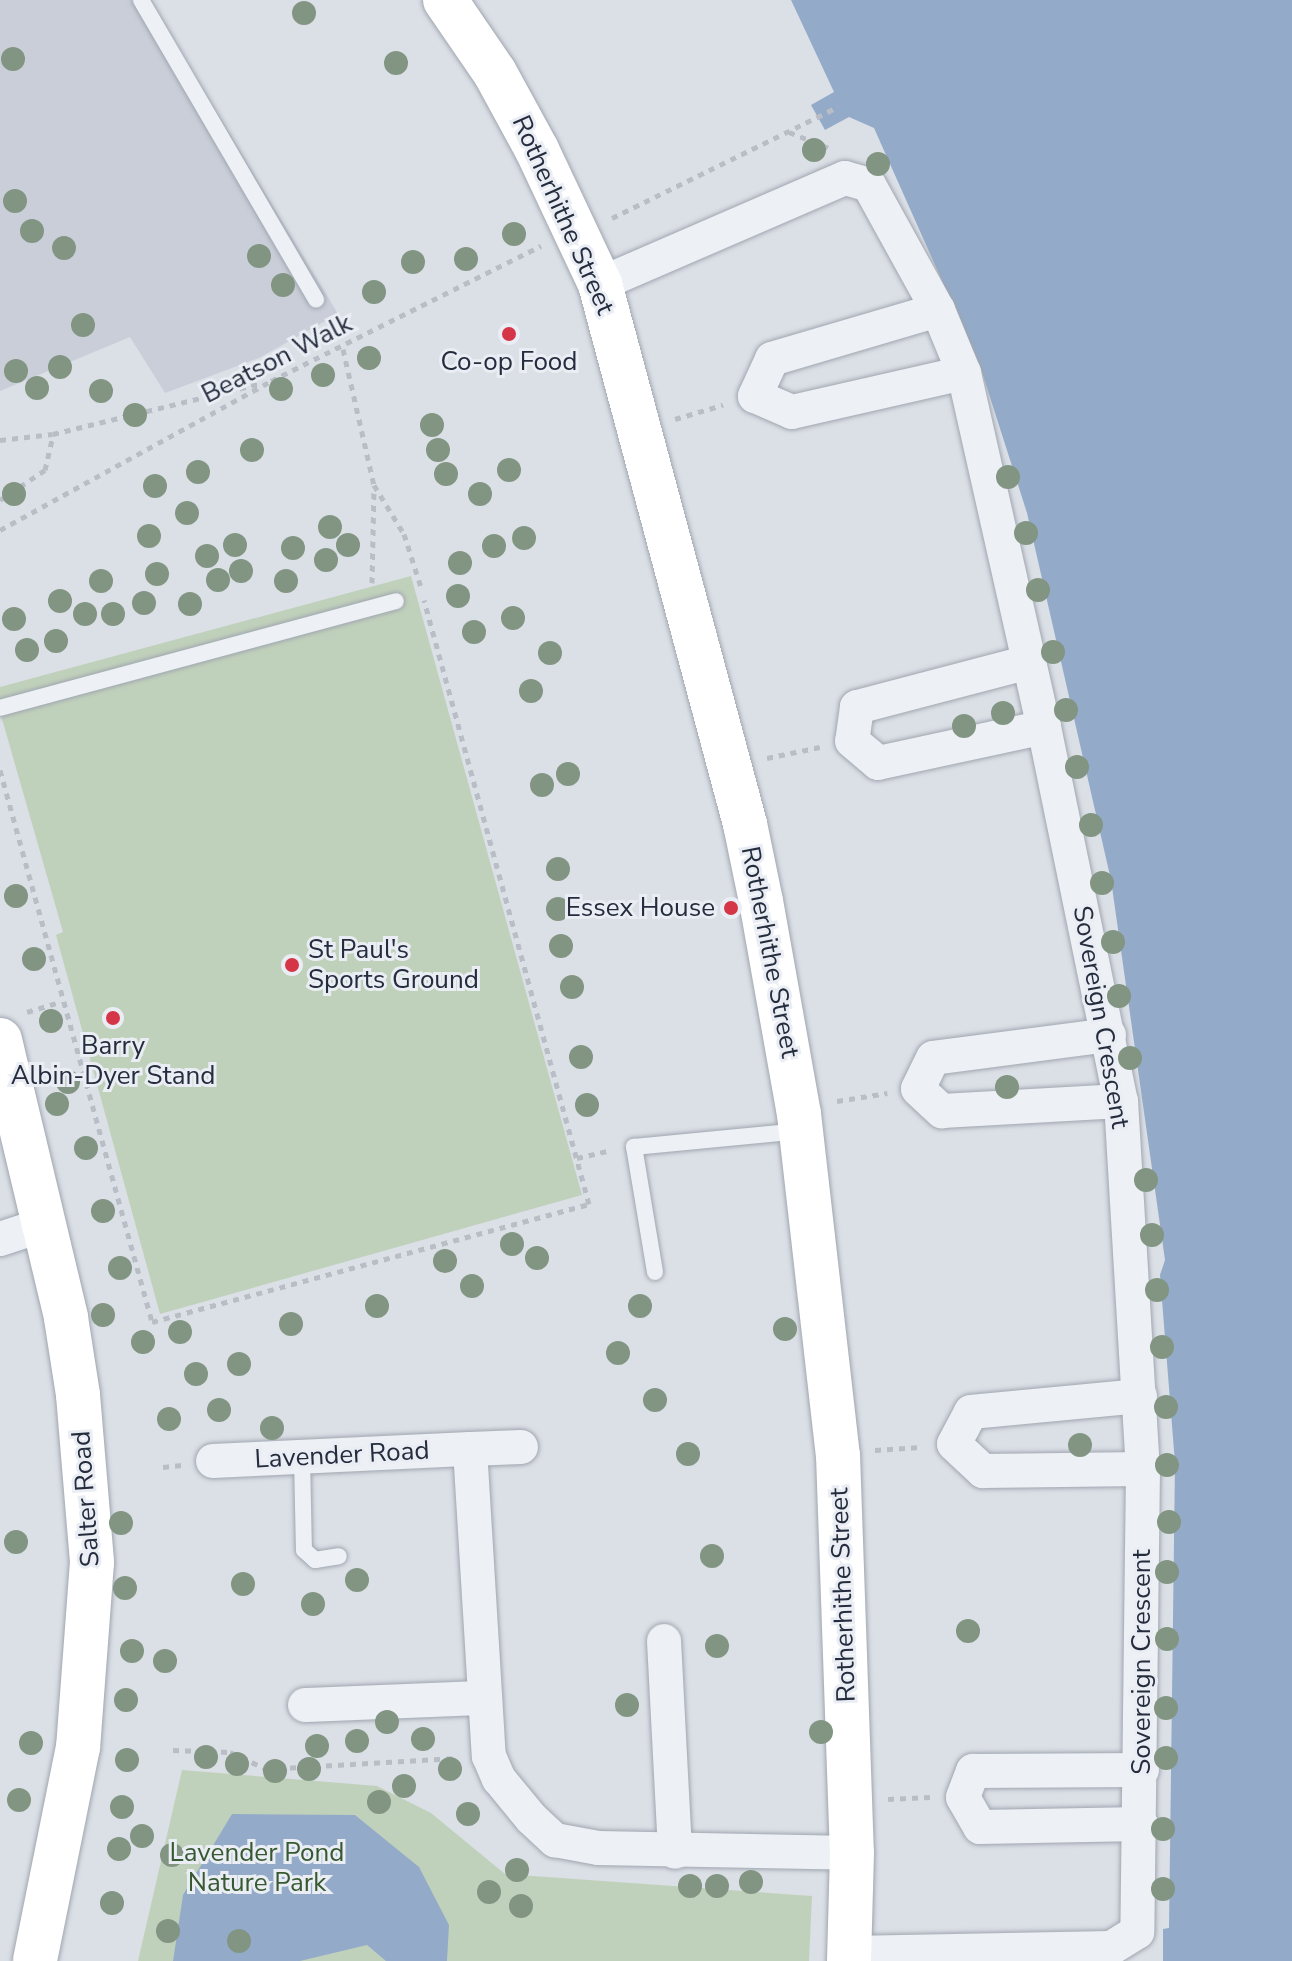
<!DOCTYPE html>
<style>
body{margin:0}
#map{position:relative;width:1292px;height:1961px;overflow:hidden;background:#dbdfe6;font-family:"Nunito Sans",sans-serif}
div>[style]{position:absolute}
.built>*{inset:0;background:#c9ced8}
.green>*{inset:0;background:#c0d1bb}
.water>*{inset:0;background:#93abc9}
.path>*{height:5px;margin-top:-2.5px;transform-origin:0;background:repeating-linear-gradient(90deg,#b9bdc5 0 6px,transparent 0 12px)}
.roads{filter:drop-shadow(0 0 2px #a0a6b0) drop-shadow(0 0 2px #a0a6b0)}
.lane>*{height:16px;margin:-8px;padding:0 8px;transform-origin:8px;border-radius:8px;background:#edf0f5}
.street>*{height:34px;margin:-17px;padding:0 17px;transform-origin:17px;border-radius:17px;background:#edf0f5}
.secondary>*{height:44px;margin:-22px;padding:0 22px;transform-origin:22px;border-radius:22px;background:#fff}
.trees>*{width:24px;height:24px;margin:-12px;border-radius:50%;background:#819582}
.dots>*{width:22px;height:22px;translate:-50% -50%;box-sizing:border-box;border:4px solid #eaeef4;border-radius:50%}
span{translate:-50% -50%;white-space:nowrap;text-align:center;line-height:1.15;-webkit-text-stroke:6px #eaeef4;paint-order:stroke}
.street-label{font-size:26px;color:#242c3d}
.poi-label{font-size:26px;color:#242c3d}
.right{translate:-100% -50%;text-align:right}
.left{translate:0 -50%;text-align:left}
.park-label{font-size:26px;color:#375931}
</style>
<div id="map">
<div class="built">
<i style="clip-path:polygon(0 0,149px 0,338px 314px,259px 358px,165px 393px,130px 337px,0 391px)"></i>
</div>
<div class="green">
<i style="clip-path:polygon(411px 576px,582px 1195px,160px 1314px,56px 935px,63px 932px,0 712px,0 687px)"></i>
<i style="clip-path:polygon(182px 1770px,377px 1786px,431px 1813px,505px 1874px,812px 1896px,809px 1961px,138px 1961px)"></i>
</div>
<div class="water">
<i style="clip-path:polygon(791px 0,1292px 0,1292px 1961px,1163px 1961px,1163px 1929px,1169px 1928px,1175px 1463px,1160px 1275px,1165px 1260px,1111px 880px,1027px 513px,980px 366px,874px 128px,849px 117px,825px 130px,811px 105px,834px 92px)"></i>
<i style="clip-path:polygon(232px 1814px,355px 1815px,419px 1867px,449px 1925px,447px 1961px,386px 1961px,367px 1945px,300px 1961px,173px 1961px,183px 1895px)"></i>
</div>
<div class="path">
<i style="left:789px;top:132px;width:43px;rotate:21.8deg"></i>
<i style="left:612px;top:218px;width:252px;rotate:-26.2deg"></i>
<i style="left:343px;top:349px;width:139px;rotate:77.2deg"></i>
<i style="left:374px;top:485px;width:57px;rotate:58.5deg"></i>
<i style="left:404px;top:534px;width:59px;rotate:72.2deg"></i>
<i style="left:675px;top:419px;width:50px;rotate:-16.3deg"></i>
<i style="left:0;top:440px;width:53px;rotate:-6.5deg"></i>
<i style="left:53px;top:434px;width:216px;rotate:-13.7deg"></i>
<i style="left:0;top:500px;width:54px;rotate:-33.7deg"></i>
<i style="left:45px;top:470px;width:37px;rotate:-77deg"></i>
<i style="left:0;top:530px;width:309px;rotate:-28.8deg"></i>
<i style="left:271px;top:381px;width:302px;rotate:-26.6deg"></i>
<i style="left:372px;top:583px;width:97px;rotate:-88.8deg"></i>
<i style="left:767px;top:758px;width:54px;rotate:-11.7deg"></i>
<i style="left:0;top:770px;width:573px;rotate:74.6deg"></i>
<i style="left:152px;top:1322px;width:453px;rotate:-15.1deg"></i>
<i style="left:589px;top:1204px;width:626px;rotate:-105.28deg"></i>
<i style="left:27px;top:1012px;width:34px;rotate:-17deg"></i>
<i style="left:837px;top:1101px;width:51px;rotate:-9.1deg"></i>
<i style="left:577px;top:1158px;width:35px;rotate:-13deg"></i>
<i style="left:875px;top:1450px;width:46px;rotate:-3.7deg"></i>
<i style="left:163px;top:1467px;width:19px;rotate:-6deg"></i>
<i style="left:173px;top:1750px;width:57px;rotate:2deg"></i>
<i style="left:230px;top:1752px;width:40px;rotate:25deg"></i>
<i style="left:266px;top:1769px;width:190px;rotate:-3.3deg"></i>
<i style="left:888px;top:1799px;width:42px;rotate:-2.7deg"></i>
</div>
<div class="roads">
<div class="lane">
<i style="left:141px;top:0;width:347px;rotate:59.7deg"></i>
<i style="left:0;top:708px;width:410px;rotate:-15.1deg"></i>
<i style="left:655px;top:1272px;width:127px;rotate:-99.5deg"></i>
<i style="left:634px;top:1147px;width:167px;rotate:-5.5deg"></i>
<i style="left:302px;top:1457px;width:93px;rotate:88.8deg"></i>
<i style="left:304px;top:1550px;width:15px;rotate:42deg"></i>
<i style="left:315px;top:1560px;width:24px;rotate:-9deg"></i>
</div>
<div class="street">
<i style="left:600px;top:284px;width:267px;rotate:-23.4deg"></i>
<i style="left:845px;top:178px;width:25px;rotate:16deg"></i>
<i style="left:869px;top:185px;width:143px;rotate:61.1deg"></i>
<i style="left:938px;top:310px;width:68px;rotate:67.6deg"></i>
<i style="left:964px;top:373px;width:363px;rotate:77.3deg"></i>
<i style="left:1044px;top:727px;width:382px;rotate:78.4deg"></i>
<i style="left:1121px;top:1101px;width:369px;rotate:86.6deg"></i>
<i style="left:1143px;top:1469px;width:463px;rotate:90.7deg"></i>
<i style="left:1137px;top:1932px;width:31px;rotate:148deg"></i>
<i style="left:1111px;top:1948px;width:262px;rotate:178.9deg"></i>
<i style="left:938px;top:310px;width:173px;rotate:163.6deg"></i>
<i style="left:772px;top:359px;width:41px;rotate:114.7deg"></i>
<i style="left:755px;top:396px;width:40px;rotate:23.4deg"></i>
<i style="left:792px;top:412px;width:176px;rotate:-12.8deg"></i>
<i style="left:1029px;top:662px;width:178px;rotate:165.3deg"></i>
<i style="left:857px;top:707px;width:34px;rotate:98deg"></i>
<i style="left:852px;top:741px;width:34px;rotate:40deg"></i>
<i style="left:878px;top:763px;width:170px;rotate:-12.2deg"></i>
<i style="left:1109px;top:1035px;width:177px;rotate:172.6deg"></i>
<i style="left:933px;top:1058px;width:34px;rotate:116deg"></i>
<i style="left:918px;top:1089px;width:33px;rotate:43deg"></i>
<i style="left:942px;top:1111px;width:179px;rotate:-3.2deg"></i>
<i style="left:0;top:1239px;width:48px;rotate:-18.1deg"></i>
<i style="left:1140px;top:1396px;width:170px;rotate:174.6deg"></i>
<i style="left:971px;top:1412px;width:36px;rotate:118deg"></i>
<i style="left:954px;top:1444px;width:40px;rotate:43deg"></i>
<i style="left:983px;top:1471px;width:160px;rotate:-0.7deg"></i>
<i style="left:470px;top:1449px;width:51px;rotate:-2.2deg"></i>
<i style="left:213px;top:1461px;width:257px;rotate:-2.7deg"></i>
<i style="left:470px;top:1449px;width:308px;rotate:86.5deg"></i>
<i style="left:489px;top:1756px;width:25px;rotate:67deg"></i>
<i style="left:499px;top:1779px;width:50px;rotate:50.6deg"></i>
<i style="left:531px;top:1818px;width:33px;rotate:43deg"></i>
<i style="left:555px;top:1840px;width:44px;rotate:10.5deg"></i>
<i style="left:598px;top:1848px;width:254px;rotate:1.1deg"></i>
<i style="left:664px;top:1641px;width:211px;rotate:87deg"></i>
<i style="left:305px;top:1705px;width:177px;rotate:-2.3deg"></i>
<i style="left:1141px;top:1824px;width:161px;rotate:178.9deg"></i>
<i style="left:980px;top:1827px;width:34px;rotate:-120deg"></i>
<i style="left:963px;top:1797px;width:28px;rotate:-69deg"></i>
<i style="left:973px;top:1771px;width:169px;rotate:-0.3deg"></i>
</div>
<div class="secondary">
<i style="left:445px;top:0;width:88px;rotate:55.6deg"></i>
<i style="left:495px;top:73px;width:88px;rotate:61.4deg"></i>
<i style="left:537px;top:150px;width:148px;rotate:64.8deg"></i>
<i style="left:600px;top:284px;width:559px;rotate:74.97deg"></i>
<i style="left:745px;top:824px;width:79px;rotate:78.3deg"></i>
<i style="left:761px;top:901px;width:216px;rotate:79.9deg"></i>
<i style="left:799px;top:1114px;width:343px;rotate:83.5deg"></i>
<i style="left:838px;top:1455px;width:398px;rotate:88deg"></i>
<i style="left:852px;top:1853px;width:108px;rotate:91.6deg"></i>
<i style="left:0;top:1040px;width:286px;rotate:76.6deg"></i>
<i style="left:66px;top:1318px;width:78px;rotate:81.1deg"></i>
<i style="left:78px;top:1395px;width:168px;rotate:85.2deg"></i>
<i style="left:92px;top:1562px;width:186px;rotate:94.3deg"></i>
<i style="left:78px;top:1747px;width:218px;rotate:101.4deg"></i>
</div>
</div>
<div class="trees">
<i style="left:304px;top:13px"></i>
<i style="left:13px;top:59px"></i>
<i style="left:396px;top:63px"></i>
<i style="left:814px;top:150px"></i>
<i style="left:878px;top:164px"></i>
<i style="left:15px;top:201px"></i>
<i style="left:32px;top:231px"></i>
<i style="left:514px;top:234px"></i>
<i style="left:64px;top:248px"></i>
<i style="left:259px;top:256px"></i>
<i style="left:466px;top:259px"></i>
<i style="left:413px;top:262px"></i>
<i style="left:283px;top:285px"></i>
<i style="left:374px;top:292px"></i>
<i style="left:83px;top:325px"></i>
<i style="left:369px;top:358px"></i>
<i style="left:60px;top:367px"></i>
<i style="left:16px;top:371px"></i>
<i style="left:323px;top:375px"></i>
<i style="left:37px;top:388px"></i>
<i style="left:281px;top:389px"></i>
<i style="left:101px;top:391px"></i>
<i style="left:135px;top:415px"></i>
<i style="left:432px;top:425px"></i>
<i style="left:252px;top:450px"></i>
<i style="left:438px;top:450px"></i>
<i style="left:509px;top:470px"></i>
<i style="left:198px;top:472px"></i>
<i style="left:446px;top:474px"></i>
<i style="left:1008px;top:477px"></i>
<i style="left:155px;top:486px"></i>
<i style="left:14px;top:494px"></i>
<i style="left:480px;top:494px"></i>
<i style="left:187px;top:513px"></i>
<i style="left:330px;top:527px"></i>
<i style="left:1026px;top:533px"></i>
<i style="left:149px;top:536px"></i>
<i style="left:524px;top:538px"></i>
<i style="left:235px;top:545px"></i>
<i style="left:348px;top:545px"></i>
<i style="left:494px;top:546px"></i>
<i style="left:293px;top:548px"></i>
<i style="left:207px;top:556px"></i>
<i style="left:326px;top:560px"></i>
<i style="left:460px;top:563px"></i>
<i style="left:241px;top:571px"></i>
<i style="left:157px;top:574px"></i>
<i style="left:218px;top:580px"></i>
<i style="left:101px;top:581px"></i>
<i style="left:286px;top:581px"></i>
<i style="left:1038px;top:590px"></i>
<i style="left:458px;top:596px"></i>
<i style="left:60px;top:601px"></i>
<i style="left:144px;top:603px"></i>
<i style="left:190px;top:604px"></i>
<i style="left:85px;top:614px"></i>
<i style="left:113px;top:614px"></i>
<i style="left:513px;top:618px"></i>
<i style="left:14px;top:619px"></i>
<i style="left:474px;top:632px"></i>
<i style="left:56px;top:641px"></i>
<i style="left:27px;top:650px"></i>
<i style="left:1053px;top:652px"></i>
<i style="left:550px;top:653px"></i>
<i style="left:531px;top:691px"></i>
<i style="left:1066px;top:710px"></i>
<i style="left:1003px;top:713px"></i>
<i style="left:964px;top:726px"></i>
<i style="left:1077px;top:767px"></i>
<i style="left:568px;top:774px"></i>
<i style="left:542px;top:785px"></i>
<i style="left:1091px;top:825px"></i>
<i style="left:558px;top:869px"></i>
<i style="left:1102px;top:883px"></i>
<i style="left:16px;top:896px"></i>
<i style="left:558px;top:909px"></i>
<i style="left:1113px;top:942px"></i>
<i style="left:561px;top:946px"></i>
<i style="left:34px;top:959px"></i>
<i style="left:572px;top:987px"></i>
<i style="left:1119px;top:996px"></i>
<i style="left:51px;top:1021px"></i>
<i style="left:581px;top:1057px"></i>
<i style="left:1130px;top:1058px"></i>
<i style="left:68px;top:1082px"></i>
<i style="left:1007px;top:1087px"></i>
<i style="left:57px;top:1104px"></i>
<i style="left:587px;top:1105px"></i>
<i style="left:86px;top:1148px"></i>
<i style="left:1146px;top:1180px"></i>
<i style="left:103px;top:1211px"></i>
<i style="left:1152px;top:1235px"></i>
<i style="left:512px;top:1244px"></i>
<i style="left:537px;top:1258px"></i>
<i style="left:445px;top:1261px"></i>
<i style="left:120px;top:1268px"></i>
<i style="left:472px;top:1286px"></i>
<i style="left:1157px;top:1290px"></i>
<i style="left:377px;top:1306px"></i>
<i style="left:640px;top:1306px"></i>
<i style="left:103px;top:1315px"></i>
<i style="left:291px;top:1324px"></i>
<i style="left:785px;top:1329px"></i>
<i style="left:180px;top:1332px"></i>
<i style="left:143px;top:1342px"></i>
<i style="left:1162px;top:1347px"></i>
<i style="left:618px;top:1353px"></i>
<i style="left:239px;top:1364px"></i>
<i style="left:196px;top:1374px"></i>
<i style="left:655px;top:1400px"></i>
<i style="left:1166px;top:1407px"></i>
<i style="left:219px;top:1410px"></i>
<i style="left:169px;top:1419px"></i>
<i style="left:272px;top:1428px"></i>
<i style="left:1080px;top:1445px"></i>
<i style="left:688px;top:1454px"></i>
<i style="left:1167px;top:1465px"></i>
<i style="left:1169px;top:1522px"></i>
<i style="left:121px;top:1523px"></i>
<i style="left:16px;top:1542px"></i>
<i style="left:712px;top:1556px"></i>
<i style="left:1167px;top:1572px"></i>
<i style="left:357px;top:1580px"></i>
<i style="left:243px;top:1584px"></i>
<i style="left:125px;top:1588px"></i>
<i style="left:313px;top:1604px"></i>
<i style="left:968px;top:1631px"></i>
<i style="left:1167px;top:1639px"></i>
<i style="left:717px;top:1646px"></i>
<i style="left:132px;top:1651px"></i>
<i style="left:165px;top:1661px"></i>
<i style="left:126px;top:1700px"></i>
<i style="left:627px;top:1705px"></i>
<i style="left:1166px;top:1708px"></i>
<i style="left:387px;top:1722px"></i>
<i style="left:821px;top:1732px"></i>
<i style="left:423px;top:1739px"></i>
<i style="left:357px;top:1741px"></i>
<i style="left:31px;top:1743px"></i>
<i style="left:317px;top:1746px"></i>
<i style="left:206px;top:1757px"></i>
<i style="left:1166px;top:1758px"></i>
<i style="left:127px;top:1760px"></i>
<i style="left:237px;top:1764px"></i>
<i style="left:309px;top:1769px"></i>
<i style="left:450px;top:1769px"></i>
<i style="left:275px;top:1771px"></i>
<i style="left:404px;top:1786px"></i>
<i style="left:19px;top:1800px"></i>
<i style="left:379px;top:1802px"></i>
<i style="left:122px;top:1807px"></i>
<i style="left:468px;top:1814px"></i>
<i style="left:1163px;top:1829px"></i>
<i style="left:142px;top:1836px"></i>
<i style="left:119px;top:1849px"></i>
<i style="left:172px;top:1855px"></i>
<i style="left:517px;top:1870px"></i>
<i style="left:751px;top:1882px"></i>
<i style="left:690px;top:1886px"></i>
<i style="left:717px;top:1886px"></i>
<i style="left:1163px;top:1889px"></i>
<i style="left:489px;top:1892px"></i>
<i style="left:112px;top:1903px"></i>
<i style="left:521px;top:1906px"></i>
<i style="left:168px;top:1931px"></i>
<i style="left:239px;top:1941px"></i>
</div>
<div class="dots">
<i style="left:509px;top:334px;background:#d53647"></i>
<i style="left:731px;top:908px;background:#d53647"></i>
<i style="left:292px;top:965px;background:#d53647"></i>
<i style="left:113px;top:1018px;background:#d53647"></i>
</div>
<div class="street-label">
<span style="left:563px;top:215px;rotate:66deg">Rotherhithe Street</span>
<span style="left:277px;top:359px;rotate:-27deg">Beatson Walk</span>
<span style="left:770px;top:952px;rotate:79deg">Rotherhithe Street</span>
<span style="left:1101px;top:1017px;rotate:80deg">Sovereign Crescent</span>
<span style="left:342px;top:1455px;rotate:-3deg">Lavender Road</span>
<span style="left:86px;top:1499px;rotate:-94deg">Salter Road</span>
<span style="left:843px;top:1595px;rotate:-92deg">Rotherhithe Street</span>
<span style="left:1142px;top:1662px;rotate:-90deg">Sovereign Crescent</span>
</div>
<div class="poi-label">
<span style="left:509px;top:362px">Co-op Food</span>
<span class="right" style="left:715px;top:908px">Essex House</span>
<span class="left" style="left:308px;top:965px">St Paul's<br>Sports Ground</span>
<span style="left:113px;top:1061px">Barry<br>Albin-Dyer Stand</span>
</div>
<div class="park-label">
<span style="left:257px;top:1868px">Lavender Pond<br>Nature Park</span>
</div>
</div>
